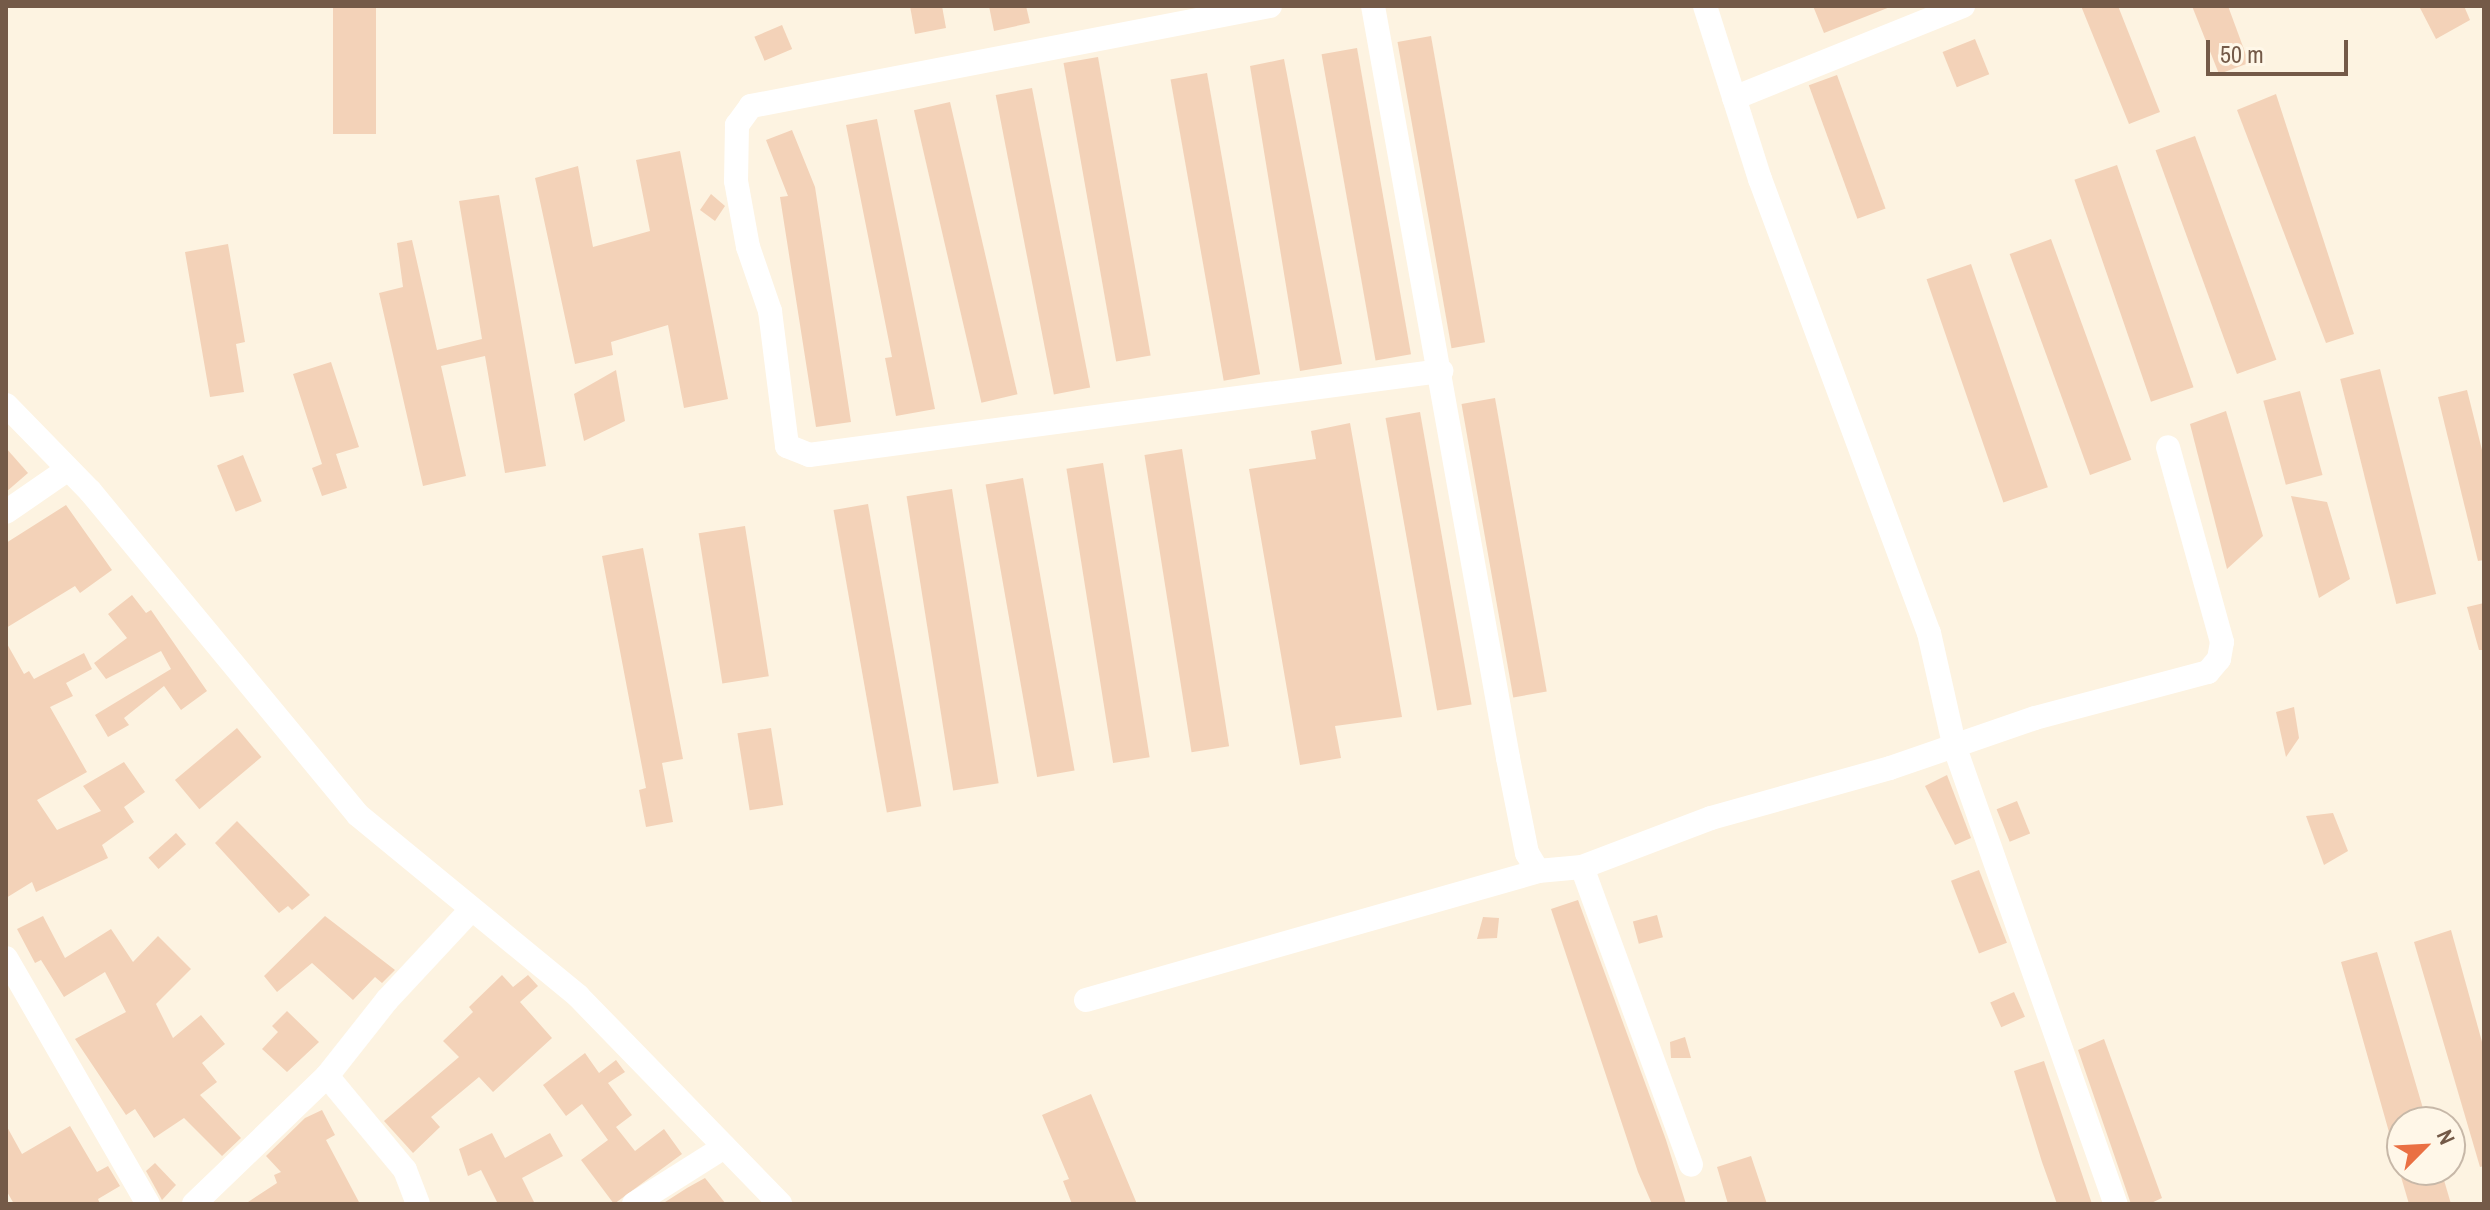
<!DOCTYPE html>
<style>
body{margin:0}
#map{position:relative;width:2490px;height:1210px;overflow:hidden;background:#fdf3e1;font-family:"Archivo Narrow",sans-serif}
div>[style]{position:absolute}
.building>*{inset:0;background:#f3d2b8;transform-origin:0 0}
.minor>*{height:24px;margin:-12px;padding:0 12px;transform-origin:12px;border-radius:12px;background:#fff}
span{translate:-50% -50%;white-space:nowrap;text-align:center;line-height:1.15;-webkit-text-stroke:6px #fff7e8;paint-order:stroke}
.frame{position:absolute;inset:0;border:8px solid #745a48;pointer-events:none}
.north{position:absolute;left:2386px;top:1106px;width:80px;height:80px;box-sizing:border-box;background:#fff7e8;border:2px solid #c7b8a8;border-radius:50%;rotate:66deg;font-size:22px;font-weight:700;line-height:32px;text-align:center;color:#745a48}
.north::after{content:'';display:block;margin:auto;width:28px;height:36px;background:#ea7043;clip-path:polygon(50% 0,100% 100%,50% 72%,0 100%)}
.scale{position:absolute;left:2206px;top:40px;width:142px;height:36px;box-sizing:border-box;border:4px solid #745a48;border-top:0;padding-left:10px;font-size:24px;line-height:28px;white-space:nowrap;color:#745a48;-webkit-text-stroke:6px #fff7e8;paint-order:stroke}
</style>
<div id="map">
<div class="building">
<i style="left:333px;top:6px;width:43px;height:128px"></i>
<i style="clip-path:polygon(910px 6px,942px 6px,946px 28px,915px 34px)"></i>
<i style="clip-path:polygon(989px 6px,1026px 6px,1030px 23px,994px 31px)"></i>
<i style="clip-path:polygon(1813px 6px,1890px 6px,1890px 7px,1824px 33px)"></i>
<i style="clip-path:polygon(2081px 6px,2118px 6px,2160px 112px,2129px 124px)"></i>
<i style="clip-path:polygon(2192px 6px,2228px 6px,2249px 63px,2219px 74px)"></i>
<i style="clip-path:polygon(2419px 6px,2464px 6px,2470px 20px,2436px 39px)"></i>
<i style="left:782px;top:25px;width:26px;height:30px;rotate:67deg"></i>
<i style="left:1431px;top:36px;width:311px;height:34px;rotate:80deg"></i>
<i style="left:1975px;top:39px;width:38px;height:35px;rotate:68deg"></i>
<i style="left:1357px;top:48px;width:311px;height:36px;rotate:80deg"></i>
<i style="left:1098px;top:57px;width:303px;height:35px;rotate:80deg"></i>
<i style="clip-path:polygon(1284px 59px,1342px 364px,1300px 371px,1250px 66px)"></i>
<i style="left:1207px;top:73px;width:306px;height:37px;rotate:80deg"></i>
<i style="left:1837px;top:75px;width:142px;height:30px;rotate:70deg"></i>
<i style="left:1032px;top:88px;width:305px;height:37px;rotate:79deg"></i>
<i style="clip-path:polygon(2276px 94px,2354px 334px,2326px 343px,2237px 110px)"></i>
<i style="left:950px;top:102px;width:300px;height:37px;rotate:77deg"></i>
<i style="clip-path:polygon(877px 119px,935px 409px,896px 416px,885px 358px,892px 357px,846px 125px)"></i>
<i style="clip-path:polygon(792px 130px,815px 187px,851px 422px,816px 427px,780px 197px,788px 196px,766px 140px)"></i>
<i style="left:2195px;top:136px;width:238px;height:42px;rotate:70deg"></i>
<i style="clip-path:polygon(680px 151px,728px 399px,684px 408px,668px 325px,611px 342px,613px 355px,575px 364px,535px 178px,578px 166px,593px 247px,650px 231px,636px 160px)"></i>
<i style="left:2117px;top:165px;width:235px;height:45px;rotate:71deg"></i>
<i style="clip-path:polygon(711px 194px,725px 206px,715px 221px,700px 210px)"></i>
<i style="clip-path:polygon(499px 195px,546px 466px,505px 473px,485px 356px,441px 366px,466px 476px,423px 486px,379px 293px,403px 287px,397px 243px,412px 240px,437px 350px,482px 339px,459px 201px)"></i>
<i style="left:2051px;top:239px;width:235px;height:44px;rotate:70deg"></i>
<i style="clip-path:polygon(228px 244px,245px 342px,236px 344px,244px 392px,210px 397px,185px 252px)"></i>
<i style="left:1971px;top:264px;width:236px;height:47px;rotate:71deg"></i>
<i style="clip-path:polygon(331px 362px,359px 447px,336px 454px,347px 488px,322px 496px,312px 468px,322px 464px,293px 374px)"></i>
<i style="left:2380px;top:369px;width:232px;height:41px;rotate:76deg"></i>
<i style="clip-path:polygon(616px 370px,625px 421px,584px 441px,574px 394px)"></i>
<i style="clip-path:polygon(2467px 390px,2484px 458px,2484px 560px,2478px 561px,2438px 397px)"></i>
<i style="left:2300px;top:391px;width:87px;height:38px;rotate:75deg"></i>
<i style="left:1495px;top:398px;width:298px;height:34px;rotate:80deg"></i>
<i style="clip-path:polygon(2226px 411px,2263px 536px,2227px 569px,2190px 424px)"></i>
<i style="left:1420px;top:412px;width:297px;height:35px;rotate:80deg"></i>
<i style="clip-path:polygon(1350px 423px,1402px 717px,1335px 726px,1341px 758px,1300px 765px,1249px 469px,1316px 459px,1311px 431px)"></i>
<i style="clip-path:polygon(6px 448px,28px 473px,6px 492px)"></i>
<i style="left:1182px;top:449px;width:301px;height:38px;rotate:81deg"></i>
<i style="left:243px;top:455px;width:50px;height:28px;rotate:68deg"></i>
<i style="left:1103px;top:463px;width:298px;height:37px;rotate:81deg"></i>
<i style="left:1023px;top:478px;width:297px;height:38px;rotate:80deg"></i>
<i style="left:952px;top:489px;width:298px;height:46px;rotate:81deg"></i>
<i style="clip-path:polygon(2291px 496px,2327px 502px,2350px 579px,2319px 598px)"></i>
<i style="left:868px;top:504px;width:307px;height:35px;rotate:80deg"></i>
<i style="clip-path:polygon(66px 505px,112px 570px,80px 593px,75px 586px,6px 628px,6px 543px)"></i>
<i style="left:745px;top:526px;width:152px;height:47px;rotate:81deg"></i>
<i style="clip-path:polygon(643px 548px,683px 759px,662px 763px,673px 822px,646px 827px,639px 790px,646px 788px,602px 556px)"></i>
<i style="clip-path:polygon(132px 595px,146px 613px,151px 610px,207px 691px,181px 710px,164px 686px,124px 718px,129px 725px,108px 737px,95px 715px,171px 669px,161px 651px,106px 679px,94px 663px,127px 638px,108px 614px)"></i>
<i style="clip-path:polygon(2484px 603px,2484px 650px,2479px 650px,2467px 607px)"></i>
<i style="clip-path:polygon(6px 642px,24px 674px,29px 671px,34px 679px,84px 653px,92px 669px,66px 683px,73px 696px,50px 707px,87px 772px,37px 800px,57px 830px,101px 811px,83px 786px,124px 762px,145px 792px,124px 807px,134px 822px,102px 845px,108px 858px,36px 892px,32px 882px,6px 898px)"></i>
<i style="clip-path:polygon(2294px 707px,2299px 738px,2286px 757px,2276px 712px)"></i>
<i style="left:237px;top:728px;width:38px;height:81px;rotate:50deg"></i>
<i style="left:771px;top:728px;width:78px;height:34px;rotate:81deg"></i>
<i style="clip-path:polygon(1947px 775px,1971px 838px,1955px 845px,1925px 786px)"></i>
<i style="left:2017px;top:801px;width:35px;height:22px;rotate:68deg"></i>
<i style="clip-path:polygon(2333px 813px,2348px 851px,2324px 865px,2306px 816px)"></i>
<i style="clip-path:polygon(237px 821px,310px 895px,292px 910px,288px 906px,279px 913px,215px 843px)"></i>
<i style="left:176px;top:833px;width:15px;height:37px;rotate:48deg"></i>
<i style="left:1979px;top:870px;width:78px;height:30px;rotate:69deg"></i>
<i style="clip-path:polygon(1578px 900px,1666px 1140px,1686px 1204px,1652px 1204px,1638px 1172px,1551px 909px)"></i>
<i style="left:1657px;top:915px;width:23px;height:25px;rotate:75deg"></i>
<i style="clip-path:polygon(43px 916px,65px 958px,111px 929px,133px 962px,158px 936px,191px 969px,156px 1004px,173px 1038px,201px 1015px,225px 1044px,202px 1063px,217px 1082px,200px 1095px,241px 1138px,222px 1156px,184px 1118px,154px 1138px,135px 1109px,126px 1115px,75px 1039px,126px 1012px,105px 972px,64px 997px,41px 960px,35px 963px,17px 929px)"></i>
<i style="clip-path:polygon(325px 916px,395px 970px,382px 983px,375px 977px,353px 1000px,312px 963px,277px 992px,264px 976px)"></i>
<i style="clip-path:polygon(1483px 917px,1499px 918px,1497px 938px,1477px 939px)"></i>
<i style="clip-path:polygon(2451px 930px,2484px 1049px,2484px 1166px,2480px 1167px,2414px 942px)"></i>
<i style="clip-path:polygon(2377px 952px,2427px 1122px,2402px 1122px,2402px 1163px,2398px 1164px,2341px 962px)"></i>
<i style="clip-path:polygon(502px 975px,513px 987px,528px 975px,538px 986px,520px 1002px,552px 1038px,493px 1092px,479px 1077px,431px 1117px,440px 1127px,413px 1153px,384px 1121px,459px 1057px,443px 1041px,473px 1012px,469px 1007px)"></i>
<i style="left:2014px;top:992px;width:27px;height:26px;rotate:66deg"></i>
<i style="clip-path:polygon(287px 1011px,319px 1042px,287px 1072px,262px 1049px,278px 1032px,272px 1026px)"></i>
<i style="clip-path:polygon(1685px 1037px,1691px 1058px,1671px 1058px,1670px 1042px)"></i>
<i style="clip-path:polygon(2104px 1039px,2162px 1198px,2149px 1204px,2131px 1204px,2078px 1050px)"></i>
<i style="clip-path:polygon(585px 1053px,599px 1073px,616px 1060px,625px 1072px,608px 1083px,632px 1115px,616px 1127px,635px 1151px,664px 1129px,682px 1154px,614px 1204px,581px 1160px,608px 1140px,582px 1104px,566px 1116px,543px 1085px)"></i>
<i style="clip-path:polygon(2044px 1061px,2092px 1204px,2057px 1204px,2042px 1162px,2014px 1071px)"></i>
<i style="clip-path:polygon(1091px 1094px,1137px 1204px,1072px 1204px,1063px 1181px,1069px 1179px,1042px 1115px)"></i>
<i style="clip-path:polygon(322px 1110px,335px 1135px,326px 1140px,360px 1204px,245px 1204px,277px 1183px,274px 1175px,281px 1172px,266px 1156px,305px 1118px)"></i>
<i style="clip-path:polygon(6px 1125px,22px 1154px,70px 1126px,97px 1172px,108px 1166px,120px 1186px,98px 1199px,100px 1204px,14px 1204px,6px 1190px)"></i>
<i style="clip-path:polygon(492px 1133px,505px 1158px,550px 1133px,563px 1156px,522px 1178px,535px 1204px,498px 1204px,481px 1170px,468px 1176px,459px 1149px)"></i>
<i style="clip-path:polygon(1751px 1156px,1767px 1204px,1728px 1204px,1717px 1167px)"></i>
<i style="clip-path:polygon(155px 1163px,176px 1185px,162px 1200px,146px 1171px)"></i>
<i style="clip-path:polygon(2399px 1170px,2441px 1170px,2451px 1204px,2409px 1204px)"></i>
<i style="clip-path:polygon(705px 1178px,726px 1204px,662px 1204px,687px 1188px)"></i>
</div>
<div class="minor">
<i style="left:1270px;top:6px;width:529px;rotate:169.09deg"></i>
<i style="left:751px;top:106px;width:24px;rotate:126deg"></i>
<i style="left:737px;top:125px;width:56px;rotate:91deg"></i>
<i style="left:736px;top:181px;width:67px;rotate:79.7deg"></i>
<i style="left:748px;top:247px;width:68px;rotate:71deg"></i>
<i style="left:770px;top:311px;width:136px;rotate:82.8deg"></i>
<i style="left:787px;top:446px;width:24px;rotate:22deg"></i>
<i style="left:809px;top:455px;width:638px;rotate:-7.57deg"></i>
<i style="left:1373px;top:6px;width:764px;rotate:79.82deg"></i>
<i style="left:1508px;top:758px;width:97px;rotate:78.7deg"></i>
<i style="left:1527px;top:853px;width:21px;rotate:59deg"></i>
<i style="left:1538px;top:871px;width:44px;rotate:-5.2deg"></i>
<i style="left:1582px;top:867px;width:138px;rotate:-20.8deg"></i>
<i style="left:1711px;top:818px;width:186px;rotate:-15.6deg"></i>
<i style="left:1890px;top:768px;width:153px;rotate:-19deg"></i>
<i style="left:2035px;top:718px;width:179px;rotate:-14.9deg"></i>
<i style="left:2208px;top:672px;width:17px;rotate:-50deg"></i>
<i style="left:2219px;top:659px;width:17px;rotate:-80deg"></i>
<i style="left:2222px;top:642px;width:202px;rotate:-105.5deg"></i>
<i style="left:1705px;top:6px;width:182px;rotate:72.4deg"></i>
<i style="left:1760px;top:179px;width:484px;rotate:69.6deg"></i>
<i style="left:1929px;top:633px;width:118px;rotate:77.3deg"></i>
<i style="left:1955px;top:748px;width:484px;rotate:70.6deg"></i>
<i style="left:1734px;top:98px;width:247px;rotate:-21.9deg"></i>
<i style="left:6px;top:405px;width:120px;rotate:45.7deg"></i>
<i style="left:90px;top:491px;width:420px;rotate:50.4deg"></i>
<i style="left:358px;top:815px;width:285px;rotate:39.4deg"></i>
<i style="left:578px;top:996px;width:290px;rotate:45.8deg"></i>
<i style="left:6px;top:512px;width:75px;rotate:-34.7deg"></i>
<i style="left:1582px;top:867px;width:317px;rotate:69.9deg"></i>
<i style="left:6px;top:958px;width:284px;rotate:60deg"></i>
<i style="left:1086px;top:1000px;width:470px;rotate:-15.9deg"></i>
<i style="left:327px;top:1076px;width:122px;rotate:50.3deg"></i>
<i style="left:405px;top:1170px;width:36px;rotate:69deg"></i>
<i style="left:194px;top:1204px;width:185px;rotate:-43.9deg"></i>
<i style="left:327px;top:1076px;width:97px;rotate:-51.7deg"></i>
<i style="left:387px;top:1000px;width:123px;rotate:-47deg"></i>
<i style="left:634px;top:1204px;width:107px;rotate:-32.3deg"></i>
</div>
<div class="frame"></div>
<div class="north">N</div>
<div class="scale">50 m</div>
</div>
